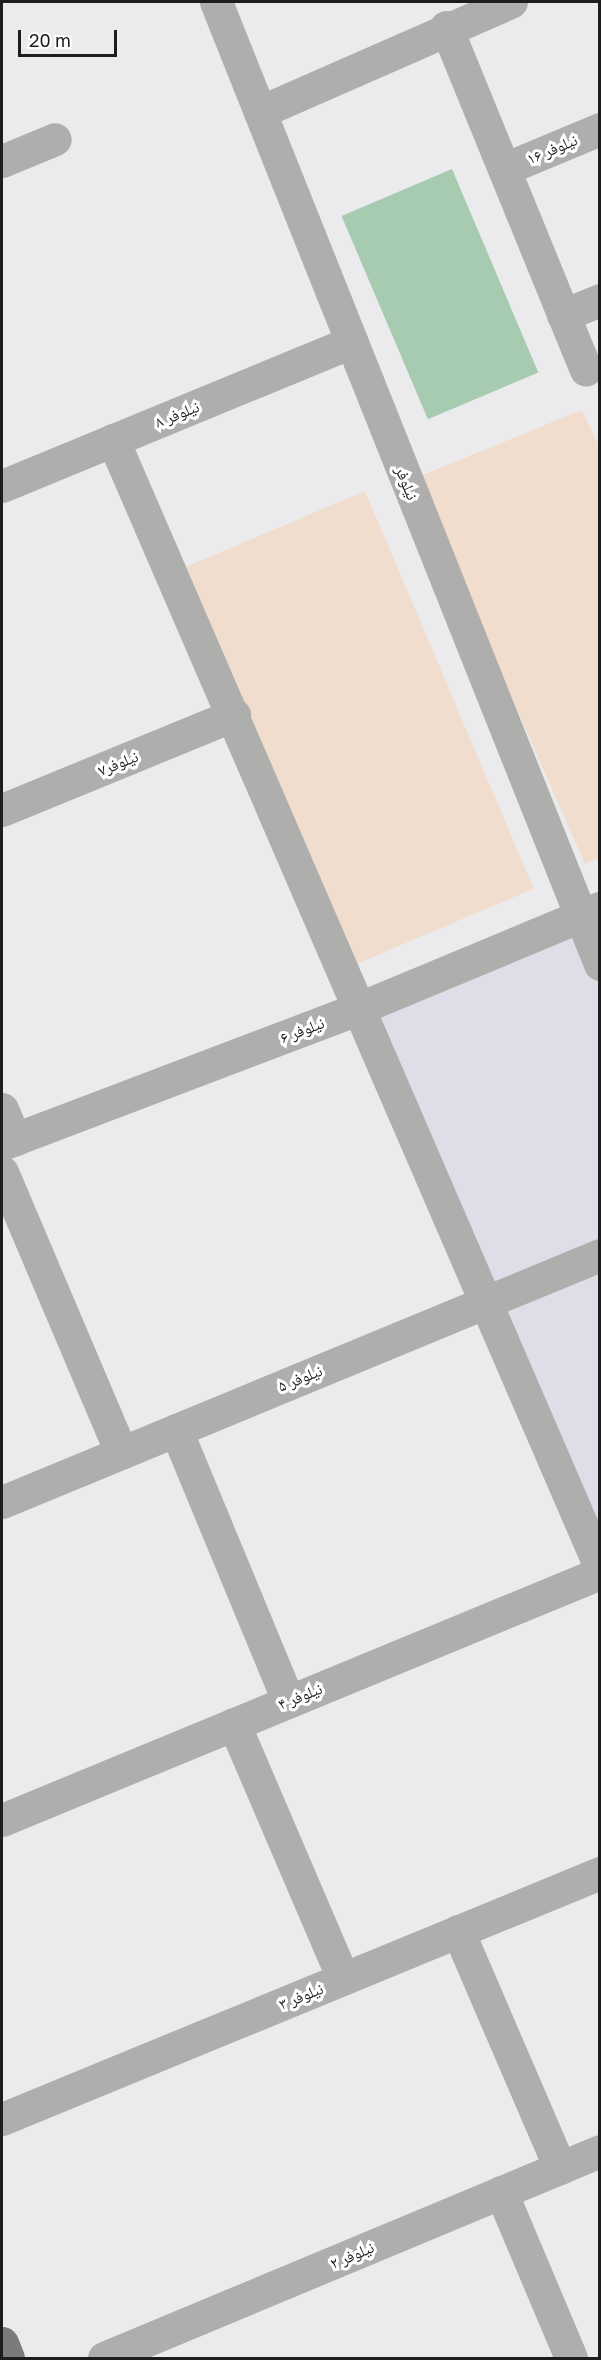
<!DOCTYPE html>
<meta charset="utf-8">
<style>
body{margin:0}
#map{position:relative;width:601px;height:2360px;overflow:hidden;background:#ebebee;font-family:"Golos Text","Noto Naskh Arabic",sans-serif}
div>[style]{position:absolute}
.built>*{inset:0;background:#dddee8}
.education>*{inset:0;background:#f1ddce;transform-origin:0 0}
.green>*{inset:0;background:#a6cbb0;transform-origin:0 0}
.minor>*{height:33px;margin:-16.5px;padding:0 16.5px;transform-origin:16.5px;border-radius:16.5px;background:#aeaead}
.major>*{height:33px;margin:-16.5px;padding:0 16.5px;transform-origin:16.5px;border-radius:16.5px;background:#7c7a78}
span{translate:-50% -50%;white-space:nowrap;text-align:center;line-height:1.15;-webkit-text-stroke:6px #fff;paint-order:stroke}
.street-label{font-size:16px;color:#1d1d1e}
.frame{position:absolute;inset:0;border:3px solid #1d1d1e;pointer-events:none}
.scale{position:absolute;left:18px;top:30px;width:99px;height:27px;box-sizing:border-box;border:3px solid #1d1d1e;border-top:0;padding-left:8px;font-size:18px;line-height:21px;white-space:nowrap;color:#1d1d1e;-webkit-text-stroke:4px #fff;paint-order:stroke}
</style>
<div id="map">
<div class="built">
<i style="clip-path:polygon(599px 908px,599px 1567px,362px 1007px)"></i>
</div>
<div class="education">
<i style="clip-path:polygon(582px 410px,600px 448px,599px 858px,585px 864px,415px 478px)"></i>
<i style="left:365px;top:491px;width:432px;height:194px;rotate:67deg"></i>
</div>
<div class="green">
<i style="left:452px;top:169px;width:221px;height:120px;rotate:67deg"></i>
</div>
<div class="minor">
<i style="left:216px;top:2px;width:1036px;rotate:68.24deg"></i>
<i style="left:446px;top:27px;width:370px;rotate:67.8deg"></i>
<i style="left:260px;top:112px;width:274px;rotate:-23.7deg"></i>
<i style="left:2px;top:161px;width:57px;rotate:-22.5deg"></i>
<i style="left:504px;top:169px;width:104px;rotate:-22.6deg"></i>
<i style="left:563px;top:315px;width:40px;rotate:-22deg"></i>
<i style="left:113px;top:440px;width:1228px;rotate:66.63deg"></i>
<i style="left:2px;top:486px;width:378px;rotate:-22.4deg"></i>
<i style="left:2px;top:810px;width:251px;rotate:-22.3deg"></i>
<i style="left:2px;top:1109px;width:33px;rotate:67deg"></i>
<i style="left:2px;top:1144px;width:385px;rotate:-20.8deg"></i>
<i style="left:362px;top:1007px;width:258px;rotate:-22.6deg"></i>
<i style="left:2px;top:1172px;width:305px;rotate:67deg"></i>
<i style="left:176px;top:1430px;width:293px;rotate:67.5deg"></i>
<i style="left:2px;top:1502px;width:647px;rotate:-22.44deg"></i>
<i style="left:234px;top:1724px;width:276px;rotate:66.8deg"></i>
<i style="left:2px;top:1820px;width:647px;rotate:-22.44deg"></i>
<i style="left:458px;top:1931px;width:258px;rotate:66.7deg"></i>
<i style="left:2px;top:2119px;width:647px;rotate:-22.36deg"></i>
<i style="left:501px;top:2192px;width:180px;rotate:67.1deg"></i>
<i style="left:104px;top:2358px;width:537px;rotate:-22.65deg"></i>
</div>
<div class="major">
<i style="left:2px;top:2343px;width:16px;rotate:68deg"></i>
</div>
<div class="street-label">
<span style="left:552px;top:149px;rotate:-23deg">نیلوفر ۱۶</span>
<span style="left:177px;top:414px;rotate:-22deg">نیلوفر ۸</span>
<span style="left:407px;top:483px;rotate:68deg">نیلوفر</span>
<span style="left:118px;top:763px;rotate:-22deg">نیلوفر۷</span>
<span style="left:302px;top:1030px;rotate:-21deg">نیلوفر ۶</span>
<span style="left:300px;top:1378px;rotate:-22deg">نیلوفر ۵</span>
<span style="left:300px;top:1696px;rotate:-22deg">نیلوفر ۴</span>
<span style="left:301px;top:1996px;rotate:-22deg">نیلوفر ۳</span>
<span style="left:352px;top:2255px;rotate:-23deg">نیلوفر ۲</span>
</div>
<div class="frame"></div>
<div class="scale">20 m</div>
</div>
